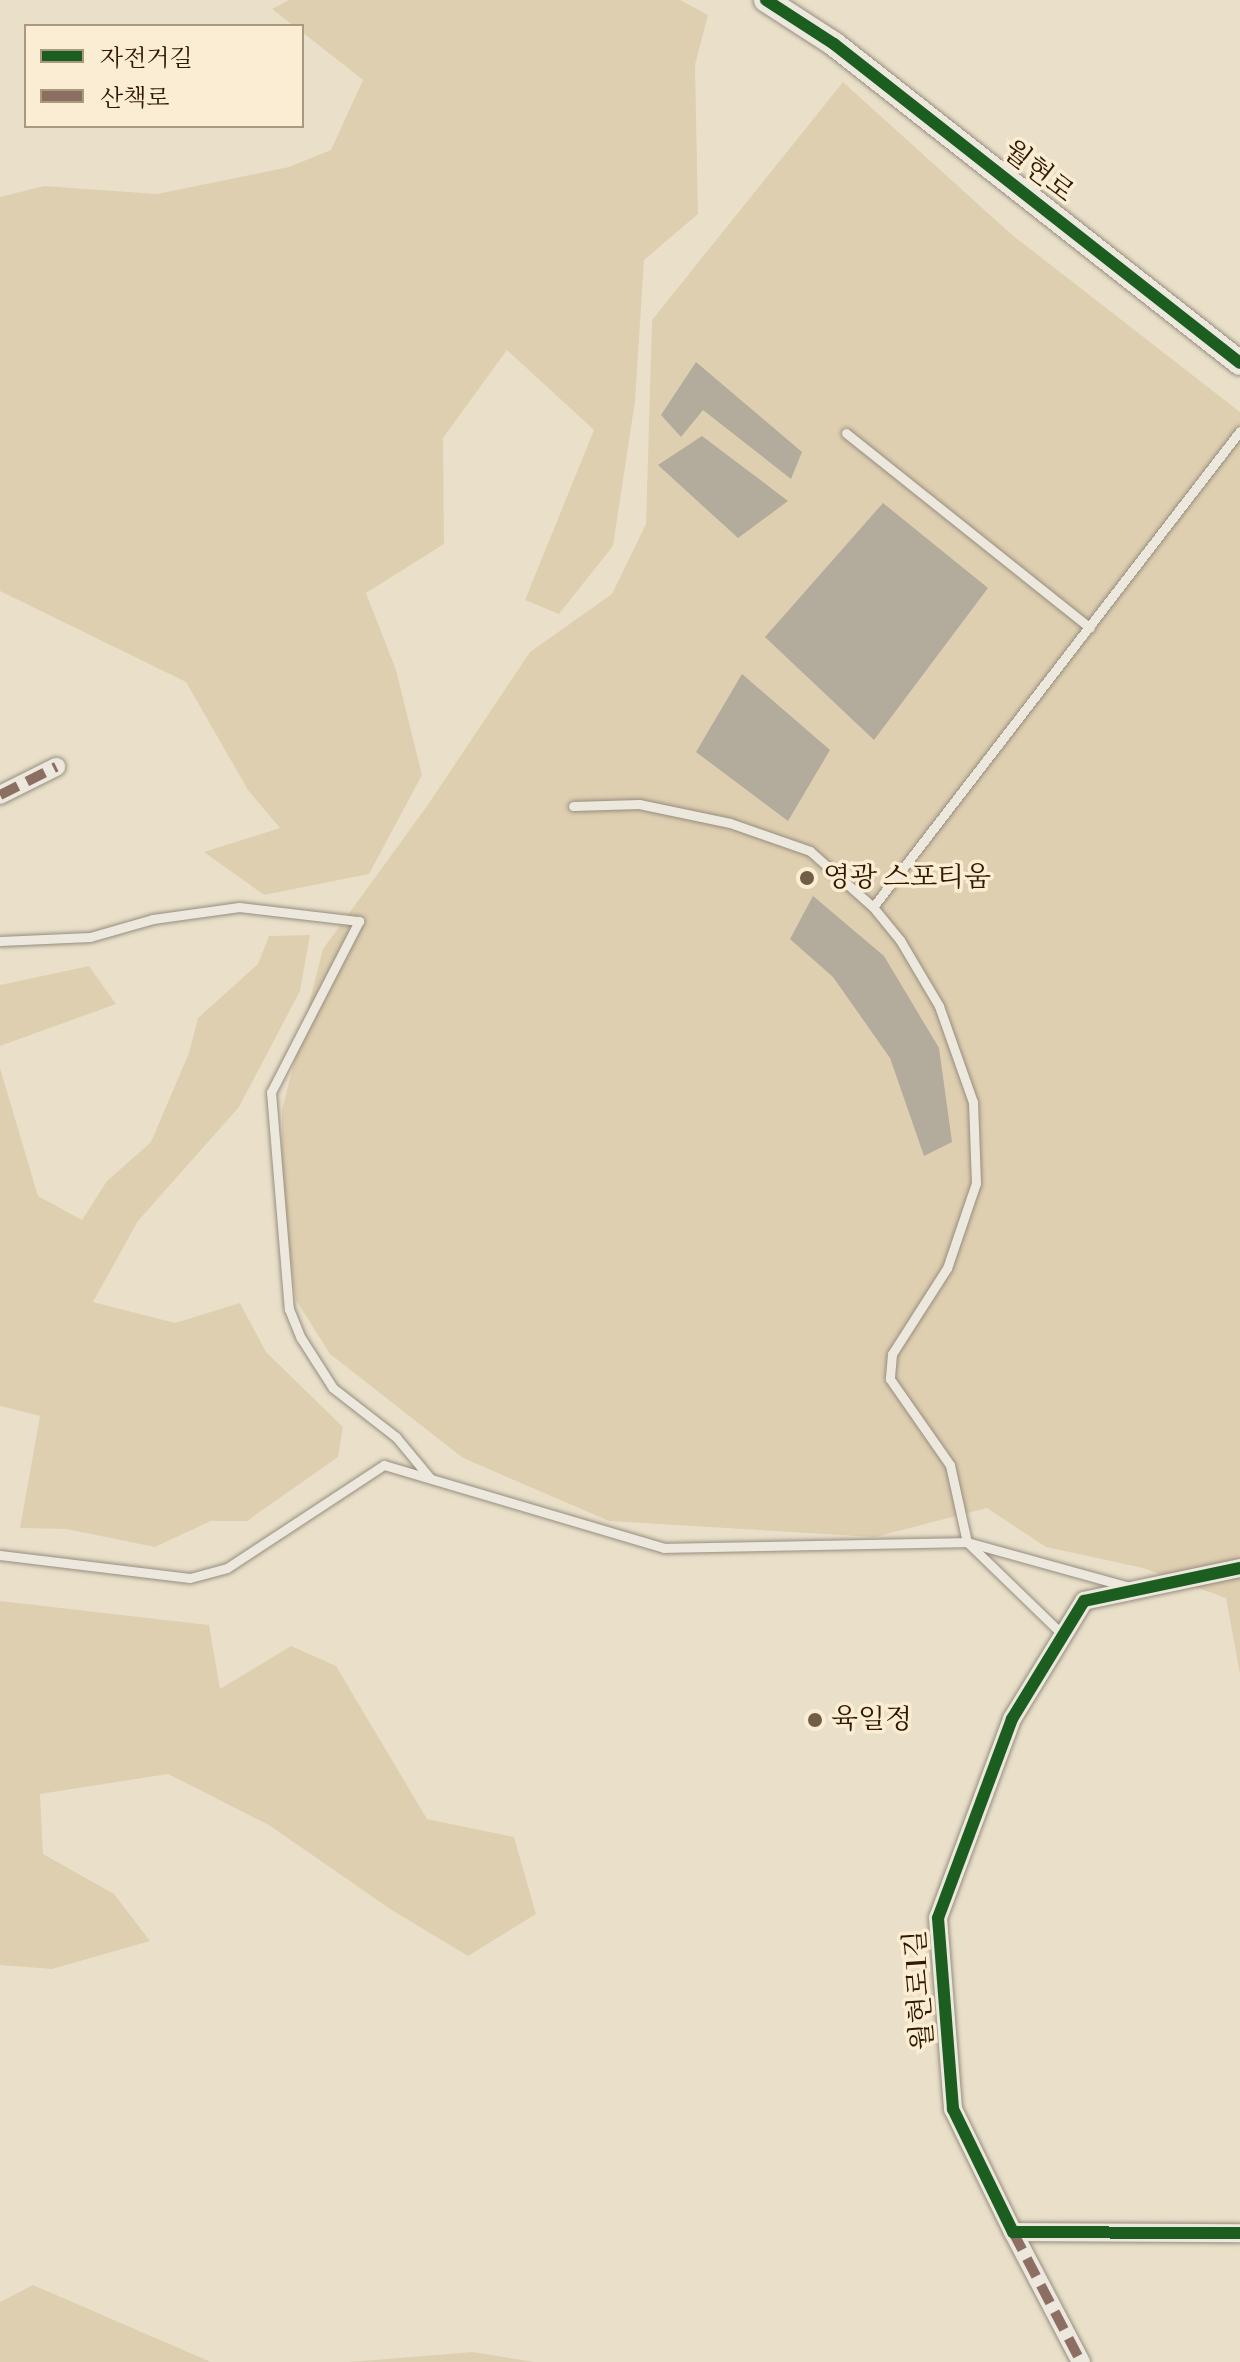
<!DOCTYPE html>
<meta charset="utf-8">
<style>
body{margin:0}
#map{position:relative;width:1240px;height:2362px;overflow:hidden;background:#eae0ca;font-family:"Libre Bodoni","Noto Serif KR",serif}
div>[style]{position:absolute}
.green>*{inset:0;background:#dfcfb1}
.building>*{inset:0;background:#b3ab9b}
.roads{filter:drop-shadow(0 0 2px #968e7e) drop-shadow(0 0 2px #968e7e)}
.service>*{height:9px;margin:-4.5px;padding:0 4.5px;transform-origin:4.5px;border-radius:4.5px;background:#ede8dd}
.minor>*{height:18px;margin:-9px;padding:0 9px;transform-origin:9px;border-radius:9px;background:#ede8dd}
.tertiary>*{height:24px;margin:-12px;padding:0 12px;transform-origin:12px;border-radius:12px;background:#ede8dd}
.quiet>*{height:10px;margin-top:-5px;transform-origin:0;background:repeating-linear-gradient(90deg,#8d6e63 0 20px,transparent 0 30px)}
.cycleway>*{height:12px;margin:-6px;padding:0 6px;transform-origin:6px;border-radius:6px;background:#1b5e20}
.dots>*{width:22px;height:22px;translate:-50% -50%;box-sizing:border-box;border:4px solid #faedd3;border-radius:50%}
span{translate:-50% -50%;white-space:nowrap;text-align:center;line-height:1.15;-webkit-text-stroke:7px #faedd3;paint-order:stroke}
.street-label{font-size:28px;color:#311800}
.poi-label{font-size:28px;color:#311800}
.left{translate:0 -50%;text-align:left}
.legend{position:absolute;left:24px;top:24px;width:280px;height:104px;box-sizing:border-box;background:#faedd3;border:2px solid #aa987f;margin:0;padding:10px 14px;list-style:none;font-size:24px;color:#311800}
.legend li{display:flex;align-items:center;gap:16px;height:40px}
.legend b{width:40px;border:2px solid #aa987f}
</style>
<div id="map">
<div class="green">
<i style="clip-path:polygon(289px 0,680px 0,708px 15px,695px 65px,698px 214px,644px 260px,635px 401px,613px 546px,559px 614px,525px 600px,594px 430px,507px 350px,443px 438px,444px 544px,366px 593px,396px 670px,422px 775px,369px 874px,264px 895px,204px 852px,280px 828px,248px 790px,186px 682px,0 591px,0 197px,44px 186px,157px 194px,289px 167px,331px 150px,363px 80px,302px 32px,302px 26px,294px 26px,272px 9px)"></i>
<i style="clip-path:polygon(843px 82px,1011px 234px,1240px 412px,1240px 1674px,1226px 1598px,1143px 1568px,1046px 1547px,987px 1508px,875px 1537px,609px 1521px,463px 1458px,330px 1354px,296px 1300px,282px 1201px,282px 1110px,323px 949px,427px 806px,530px 652px,612px 594px,646px 524px,652px 320px)"></i>
<i style="clip-path:polygon(310px 935px,300px 991px,239px 1107px,138px 1221px,93px 1302px,175px 1323px,240px 1303px,266px 1352px,343px 1427px,338px 1457px,247px 1521px,211px 1521px,155px 1547px,66px 1529px,20px 1528px,40px 1416px,0 1406px,0 1068px,38px 1196px,82px 1220px,107px 1181px,151px 1142px,189px 1053px,198px 1018px,258px 964px,269px 936px)"></i>
<i style="clip-path:polygon(89px 966px,116px 1004px,0 1046px,0 985px)"></i>
<i style="clip-path:polygon(0 1601px,209px 1625px,220px 1689px,291px 1646px,336px 1666px,427px 1819px,514px 1837px,536px 1914px,468px 1956px,390px 1909px,269px 1825px,168px 1774px,40px 1794px,43px 1854px,114px 1894px,150px 1941px,52px 1969px,0 1965px)"></i>
<i style="clip-path:polygon(33px 2285px,211px 2362px,0 2362px,0 2302px)"></i>
<i style="clip-path:polygon(473px 2352px,535px 2362px,349px 2362px)"></i>
</div>
<div class="building">
<i style="clip-path:polygon(696px 362px,802px 452px,791px 479px,703px 410px,681px 437px,661px 415px)"></i>
<i style="clip-path:polygon(702px 436px,788px 501px,738px 538px,658px 465px)"></i>
<i style="clip-path:polygon(883px 503px,988px 588px,874px 740px,765px 637px)"></i>
<i style="clip-path:polygon(742px 674px,830px 750px,788px 821px,696px 752px)"></i>
<i style="clip-path:polygon(813px 896px,884px 956px,939px 1048px,952px 1142px,924px 1156px,890px 1058px,833px 977px,790px 939px)"></i>
</div>
<div class="roads">
<div class="service">
<i style="left:846px;top:433px;width:312px;rotate:38.6deg"></i>
<i style="left:573px;top:806px;width:66px;rotate:-1.7deg"></i>
<i style="left:639px;top:804px;width:93px;rotate:11.8deg"></i>
<i style="left:730px;top:823px;width:85px;rotate:19.3deg"></i>
<i style="left:810px;top:851px;width:84px;rotate:41.6deg"></i>
<i style="left:873px;top:907px;width:43px;rotate:50.7deg"></i>
<i style="left:900px;top:940px;width:77px;rotate:59.4deg"></i>
<i style="left:939px;top:1006px;width:102px;rotate:70.5deg"></i>
<i style="left:973px;top:1102px;width:81px;rotate:87.9deg"></i>
<i style="left:976px;top:1183px;width:90px;rotate:108.8deg"></i>
<i style="left:947px;top:1268px;width:102px;rotate:122.6deg"></i>
<i style="left:892px;top:1354px;width:25px;rotate:95deg"></i>
<i style="left:890px;top:1379px;width:105px;rotate:55.1deg"></i>
<i style="left:950px;top:1465px;width:79px;rotate:77.6deg"></i>
<i style="left:967px;top:1542px;width:134px;rotate:44.1deg"></i>
<i style="left:873px;top:907px;width:601px;rotate:-52.37deg"></i>
<i style="left:0;top:941px;width:90px;rotate:-2.5deg"></i>
<i style="left:90px;top:937px;width:66px;rotate:-15.9deg"></i>
<i style="left:153px;top:919px;width:87px;rotate:-7.9deg"></i>
<i style="left:239px;top:907px;width:121px;rotate:6.7deg"></i>
<i style="left:359px;top:921px;width:192px;rotate:117.2deg"></i>
<i style="left:271px;top:1092px;width:218px;rotate:85.3deg"></i>
<i style="left:289px;top:1309px;width:31px;rotate:68deg"></i>
<i style="left:301px;top:1338px;width:59px;rotate:57.4deg"></i>
<i style="left:333px;top:1388px;width:80px;rotate:37.9deg"></i>
<i style="left:396px;top:1437px;width:53px;rotate:50.3deg"></i>
<i style="left:0;top:1555px;width:191px;rotate:6.9deg"></i>
<i style="left:190px;top:1578px;width:38px;rotate:-15deg"></i>
<i style="left:227px;top:1568px;width:188px;rotate:-33.3deg"></i>
<i style="left:384px;top:1465px;width:292px;rotate:16.5deg"></i>
<i style="left:664px;top:1548px;width:303px;rotate:-1.1deg"></i>
<i style="left:967px;top:1542px;width:168px;rotate:15.5deg"></i>
</div>
<div class="minor">
<i style="left:0;top:795px;width:63px;rotate:-26.6deg"></i>
<i style="left:1240px;top:1568px;width:159px;rotate:168.1deg"></i>
<i style="left:1084px;top:1601px;width:138px;rotate:121.4deg"></i>
<i style="left:1012px;top:1719px;width:212px;rotate:110.4deg"></i>
<i style="left:938px;top:1918px;width:192px;rotate:85.5deg"></i>
<i style="left:953px;top:2109px;width:137px;rotate:64deg"></i>
<i style="left:1013px;top:2232px;width:227px;rotate:0.3deg"></i>
<i style="left:1013px;top:2232px;width:147px;rotate:62.4deg"></i>
</div>
<div class="tertiary">
<i style="left:766px;top:0;width:81px;rotate:32.9deg"></i>
<i style="left:834px;top:44px;width:516px;rotate:38.16deg"></i>
</div>
</div>
<div class="quiet">
<i style="left:0;top:795px;width:63px;rotate:-26.6deg"></i>
<i style="left:1013px;top:2232px;width:147px;rotate:62.4deg"></i>
</div>
<div class="cycleway">
<i style="left:766px;top:0;width:81px;rotate:32.9deg"></i>
<i style="left:834px;top:44px;width:516px;rotate:38.16deg"></i>
<i style="left:1240px;top:1568px;width:159px;rotate:168.1deg"></i>
<i style="left:1084px;top:1601px;width:138px;rotate:121.4deg"></i>
<i style="left:1012px;top:1719px;width:212px;rotate:110.4deg"></i>
<i style="left:938px;top:1918px;width:192px;rotate:85.5deg"></i>
<i style="left:953px;top:2109px;width:137px;rotate:64deg"></i>
<i style="left:1013px;top:2232px;width:227px;rotate:0.3deg"></i>
</div>
<div class="dots">
<i style="left:807px;top:878px;background:#725e47"></i>
<i style="left:815px;top:1720px;background:#725e47"></i>
</div>
<div class="street-label">
<span style="left:1038px;top:172px;rotate:38deg">월현로</span>
<span style="left:920px;top:1990px;rotate:-94deg">월현로1길</span>
</div>
<div class="poi-label">
<span class="left" style="left:823px;top:878px">영광 스포티움</span>
<span class="left" style="left:831px;top:1720px">육일정</span>
</div>
<ul class="legend">
<li><b style="height:10px;background:#1b5e20"></b>자전거길</li>
<li><b style="height:10px;background:#8d6e63"></b>산책로</li>
</ul>
</div>
